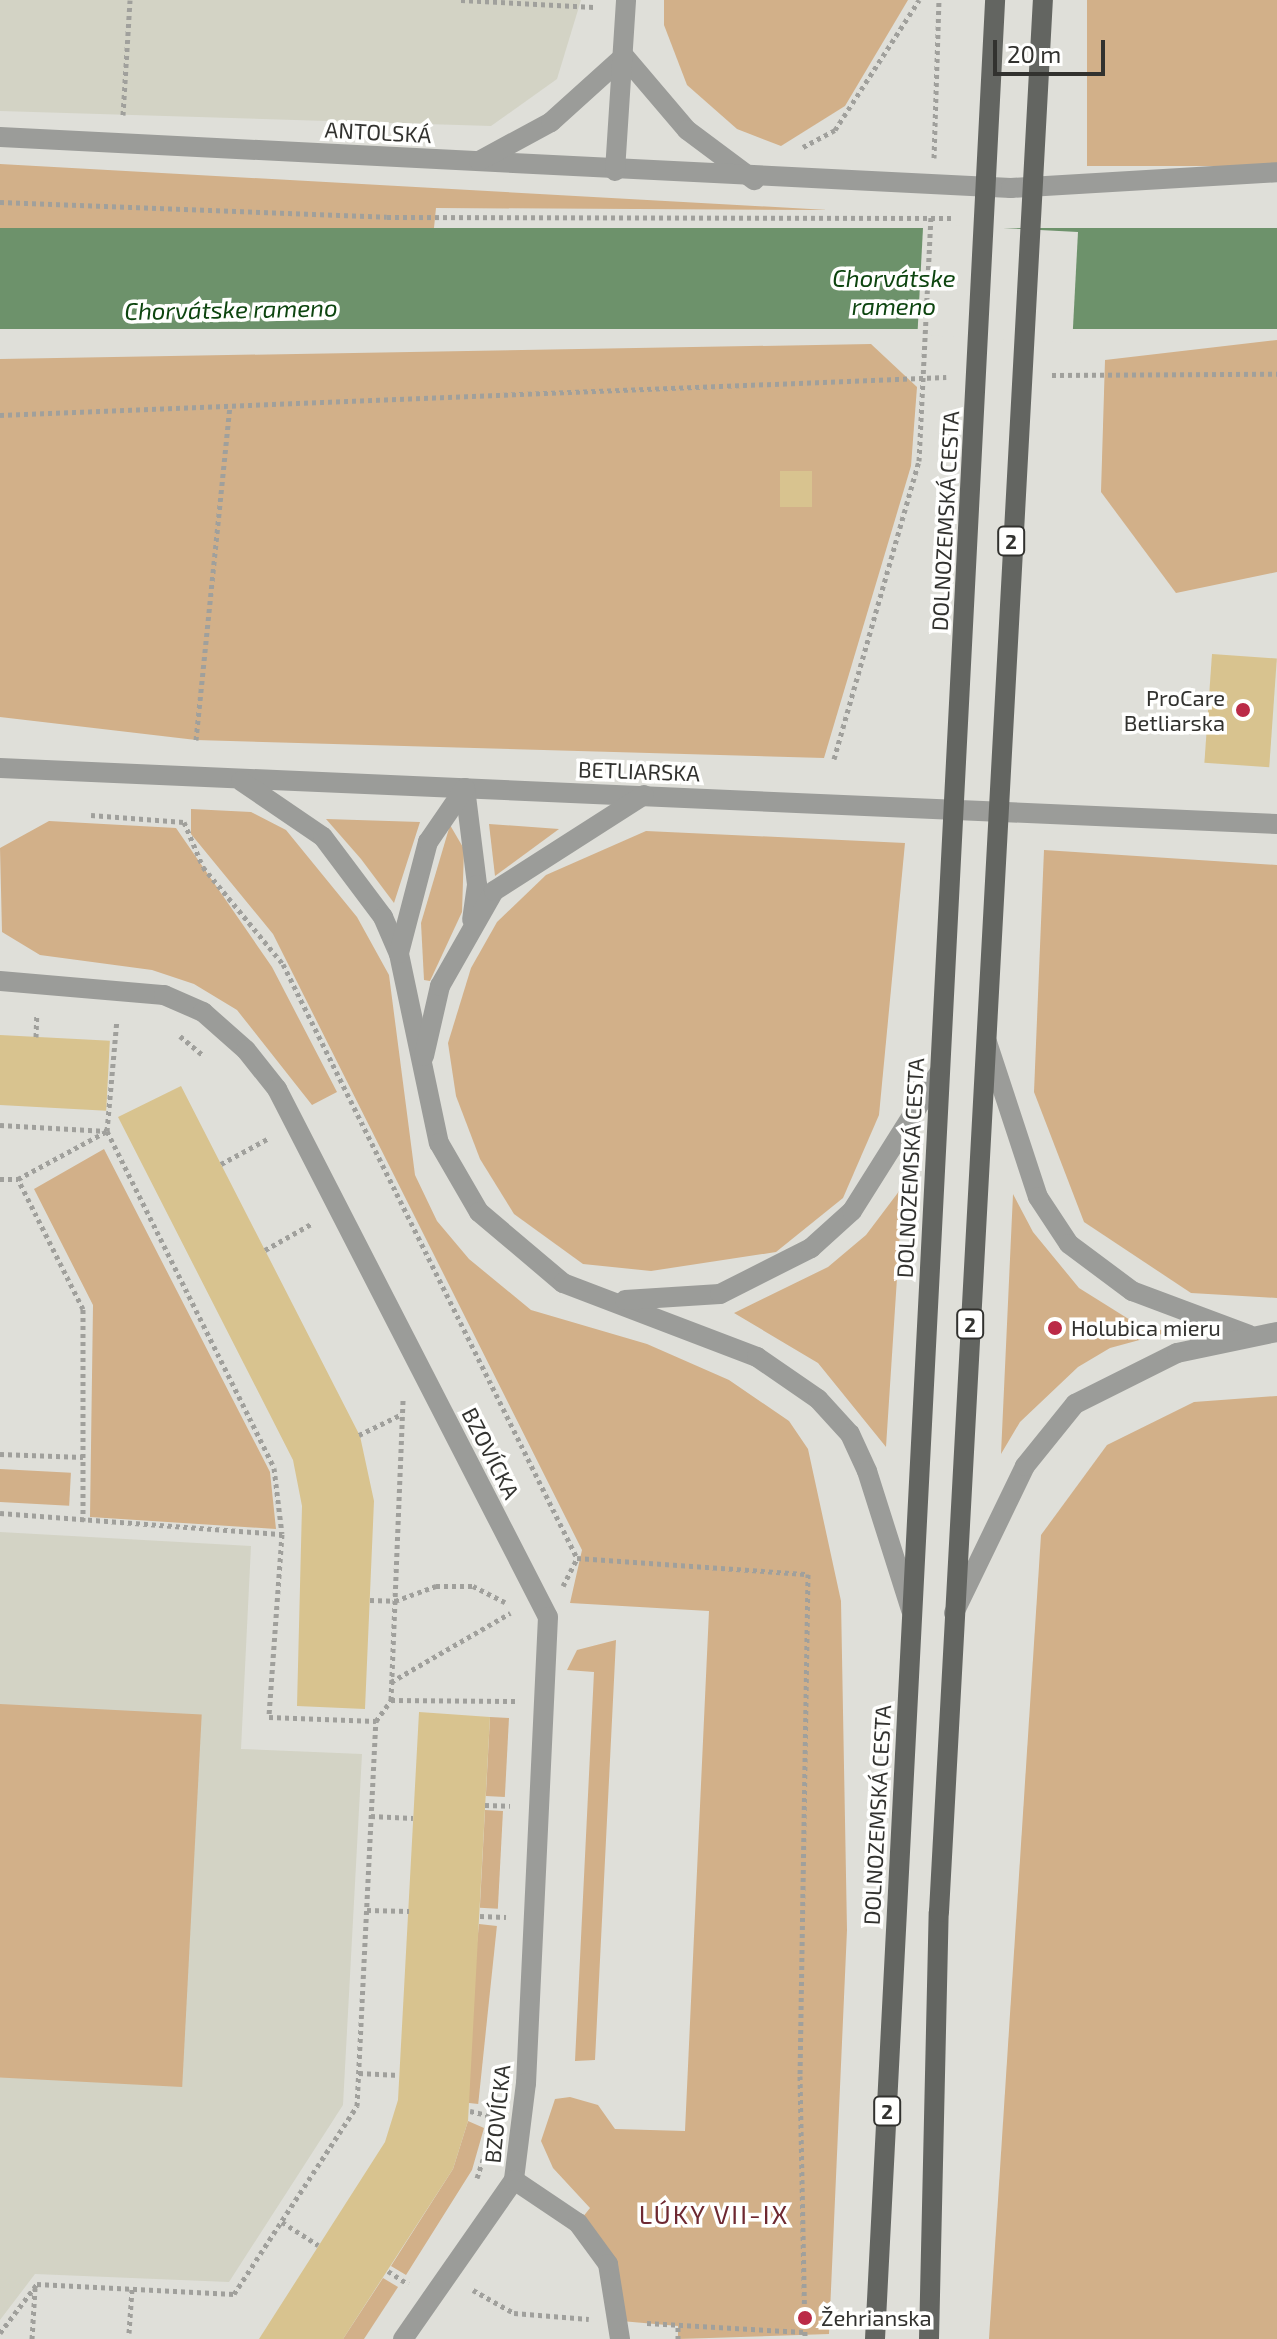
<!DOCTYPE html>
<meta charset="utf-8">
<style>
body{margin:0}
#map{position:relative;width:1277px;height:2339px;overflow:hidden;background:#dfdfd9;font-family:"Exo 2",sans-serif}
div>[style]{position:absolute}
.built>*{inset:0;background:#d3d3c5}
.green>*{inset:0;background:#d2b089;transform-origin:0 0}
.water>*{inset:0;background:#6d926b;transform-origin:0 0}
.pier>*{inset:0;background:#dfdfd9;transform-origin:0 0}
.building>*{inset:0;background:#d8c38f;transform-origin:0 0}
.path>*{height:5px;margin-top:-2.5px;transform-origin:0;background:repeating-linear-gradient(90deg,#a0a09c 0 4px,transparent 0 8px)}
.minor>*{height:20px;margin:-10px;padding:0 10px;transform-origin:10px;border-radius:10px;background:#9b9c99}
.major>*{height:20px;margin:-10px;padding:0 10px;transform-origin:10px;border-radius:10px;background:#636561}
.dots>*{width:22px;height:22px;translate:-50% -50%;box-sizing:border-box;border:4px solid #fffffe;border-radius:50%}
span{translate:-50% -50%;white-space:nowrap;text-align:center;line-height:1.15;-webkit-text-stroke:7px #fffffe;paint-order:stroke}
.shield-label span{padding:2px 6px;background:#fffffe;border:2px solid;border-radius:6px;-webkit-text-stroke-width:0}
.shield-label{font-size:20px;color:#32322f;font-weight:700}
.street-label{font-size:22px;color:#32322f}
.poi-label{font-size:22px;color:#32322f}
.right{translate:-100% -50%;text-align:right}
.left{translate:0 -50%;text-align:left}
.water-label{font-size:24px;color:#0d450f;font-style:italic}
.quarter-label{font-size:26px;color:#6e2831;letter-spacing:2px}
.scale{position:absolute;left:993px;top:40px;width:112px;height:36px;box-sizing:border-box;border:4px solid #32322f;border-top:0;padding-left:10px;font-size:24px;line-height:28px;white-space:nowrap;color:#32322f;-webkit-text-stroke:6px #fffffe;paint-order:stroke}
</style>
<div id="map">
<div class="built">
<i style="clip-path:polygon(0 0,581px 0,557px 79px,491px 126px,0 111px)"></i>
<i style="clip-path:polygon(0 1532px,251px 1546px,241px 1749px,362px 1754px,343px 2105px,229px 2282px,35px 2274px,0 2320px)"></i>
</div>
<div class="green">
<i style="clip-path:polygon(664px 0,908px 0,845px 106px,781px 146px,737px 129px,687px 85px,664px 25px)"></i>
<i style="left:1087px;top:0;width:190px;height:166px"></i>
<i style="clip-path:polygon(0 164px,828px 210px,436px 208px,434px 228px,921px 230px,921px 240px,0 259px)"></i>
<i style="clip-path:polygon(1277px 340px,1277px 572px,1176px 593px,1101px 492px,1105px 360px)"></i>
<i style="clip-path:polygon(871px 344px,917px 387px,911px 466px,824px 758px,196px 740px,0 717px,0 359px)"></i>
<i style="clip-path:polygon(191px 809px,251px 812px,286px 830px,357px 917px,389px 975px,415px 1175px,437px 1221px,469px 1259px,531px 1310px,647px 1344px,729px 1380px,789px 1421px,808px 1449px,841px 1601px,847px 1930px,829px 2334px,678px 2339px,678px 2326px,621px 2321px,608px 2264px,578px 2223px,590px 2208px,553px 2168px,541px 2141px,555px 2099px,570px 2097px,598px 2105px,615px 2129px,685px 2131px,709px 1611px,570px 1603px,582px 1550px,273px 934px,191px 834px)"></i>
<i style="clip-path:polygon(326px 819px,420px 822px,394px 903px,361px 859px)"></i>
<i style="clip-path:polygon(49px 821px,176px 828px,272px 967px,337px 1092px,312px 1105px,237px 1010px,194px 984px,152px 970px,40px 955px,2px 932px,0 848px)"></i>
<i style="clip-path:polygon(489px 824px,559px 829px,495px 876px)"></i>
<i style="clip-path:polygon(450px 825px,464px 849px,462px 912px,430px 981px,424px 980px,421px 923px)"></i>
<i style="clip-path:polygon(646px 831px,905px 843px,879px 1115px,843px 1198px,776px 1252px,651px 1271px,583px 1264px,514px 1214px,480px 1159px,456px 1096px,448px 1043px,471px 968px,497px 922px,546px 875px)"></i>
<i style="clip-path:polygon(1044px 850px,1277px 865px,1277px 1298px,1191px 1293px,1084px 1222px,1034px 1092px)"></i>
<i style="clip-path:polygon(104px 1149px,270px 1472px,276px 1529px,90px 1517px,93px 1305px,34px 1189px)"></i>
<i style="clip-path:polygon(903px 1186px,886px 1447px,818px 1363px,734px 1313px,828px 1267px,866px 1235px)"></i>
<i style="clip-path:polygon(1013px 1194px,1033px 1232px,1079px 1288px,1135px 1323px,1169px 1332px,1110px 1348px,1078px 1367px,1020px 1422px,1001px 1454px)"></i>
<i style="clip-path:polygon(1277px 1396px,1277px 2339px,989px 2339px,1041px 1535px,1107px 1445px,1194px 1402px)"></i>
<i style="left:0;top:1469px;width:71px;height:33px;rotate:3deg"></i>
<i style="clip-path:polygon(616px 1640px,595px 2060px,575px 2061px,594px 1672px,567px 1670px,577px 1650px)"></i>
<i style="left:0;top:1704px;width:202px;height:373px;rotate:3deg"></i>
<i style="left:490px;top:1717px;width:19px;height:79px;rotate:3deg"></i>
<i style="left:485px;top:1810px;width:18px;height:98px;rotate:3deg"></i>
<i style="left:479px;top:1924px;width:18px;height:179px;rotate:6deg"></i>
<i style="clip-path:polygon(468px 2121px,484px 2128px,472px 2170px,406px 2275px,391px 2266px,453px 2169px)"></i>
<i style="clip-path:polygon(383px 2278px,398px 2287px,364px 2339px,343px 2339px)"></i>
</div>
<div class="water">
<i style="left:1277px;top:228px;width:101px;height:1277px;rotate:90deg"></i>
</div>
<div class="pier">
<i style="left:1078px;top:232px;width:111px;height:155px;rotate:93deg"></i>
</div>
<div class="building">
<i style="left:780px;top:471px;width:32px;height:36px"></i>
<i style="left:1212px;top:654px;width:65px;height:109px;rotate:4deg"></i>
<i style="left:0;top:1035px;width:110px;height:70px;rotate:3deg"></i>
<i style="clip-path:polygon(181px 1086px,360px 1436px,374px 1501px,365px 1709px,297px 1706px,302px 1506px,293px 1460px,118px 1117px)"></i>
<i style="clip-path:polygon(419px 1712px,490px 1717px,468px 2121px,453px 2169px,343px 2339px,259px 2339px,385px 2142px,398px 2100px)"></i>
</div>
<div class="path">
<i style="left:461px;top:0;width:133px;rotate:3deg"></i>
<i style="left:123px;top:115px;width:115px;rotate:-86.5deg"></i>
<i style="left:803px;top:147px;width:36px;rotate:-28deg"></i>
<i style="left:835px;top:130px;width:155px;rotate:-57.1deg"></i>
<i style="left:934px;top:158px;width:158px;rotate:-88.2deg"></i>
<i style="left:0;top:202px;width:387px;rotate:2.2deg"></i>
<i style="left:387px;top:217px;width:568px;rotate:0.1deg"></i>
<i style="left:1052px;top:375px;width:225px;rotate:-0.3deg"></i>
<i style="left:0;top:415px;width:947px;rotate:-2.3deg"></i>
<i style="left:196px;top:740px;width:336px;rotate:-84.2deg"></i>
<i style="left:834px;top:759px;width:310px;rotate:-74.1deg"></i>
<i style="left:919px;top:461px;width:245px;rotate:-87.2deg"></i>
<i style="left:91px;top:815px;width:93px;rotate:4.3deg"></i>
<i style="left:184px;top:822px;width:49px;rotate:67.1deg"></i>
<i style="left:203px;top:867px;width:126px;rotate:50.5deg"></i>
<i style="left:283px;top:964px;width:663px;rotate:63.67deg"></i>
<i style="left:577px;top:1558px;width:232px;rotate:4deg"></i>
<i style="left:808px;top:1574px;width:502px;rotate:90.91deg"></i>
<i style="left:800px;top:2076px;width:263px;rotate:88.9deg"></i>
<i style="left:180px;top:1036px;width:30px;rotate:40deg"></i>
<i style="left:36px;top:1037px;width:23px;rotate:-88deg"></i>
<i style="left:0;top:1125px;width:107px;rotate:3.2deg"></i>
<i style="left:107px;top:1131px;width:376px;rotate:63.6deg"></i>
<i style="left:274px;top:1468px;width:66px;rotate:83.1deg"></i>
<i style="left:282px;top:1534px;width:183px;rotate:94.1deg"></i>
<i style="left:269px;top:1717px;width:107px;rotate:2.1deg"></i>
<i style="left:221px;top:1164px;width:55px;rotate:-28.4deg"></i>
<i style="left:0;top:1179px;width:18px"></i>
<i style="left:265px;top:1250px;width:55px;rotate:-29.4deg"></i>
<i style="left:359px;top:1435px;width:48px;rotate:-26deg"></i>
<i style="left:0;top:1454px;width:83px;rotate:2.1deg"></i>
<i style="left:0;top:1513px;width:283px;rotate:4.3deg"></i>
<i style="left:83px;top:1521px;width:212px;rotate:-90deg"></i>
<i style="left:83px;top:1309px;width:145px;rotate:-116.6deg"></i>
<i style="left:18px;top:1179px;width:101px;rotate:-28.3deg"></i>
<i style="left:107px;top:1131px;width:111px;rotate:-84.9deg"></i>
<i style="left:563px;top:1586px;width:31px;rotate:-63deg"></i>
<i style="left:370px;top:1600px;width:25px;rotate:2deg"></i>
<i style="left:395px;top:1601px;width:44px;rotate:-20.1deg"></i>
<i style="left:436px;top:1586px;width:37px"></i>
<i style="left:473px;top:1586px;width:36px;rotate:27deg"></i>
<i style="left:391px;top:1682px;width:138px;rotate:-30.1deg"></i>
<i style="left:391px;top:1700px;width:126px;rotate:0.5deg"></i>
<i style="left:485px;top:1805px;width:25px;rotate:2deg"></i>
<i style="left:371px;top:1816px;width:42px;rotate:2.7deg"></i>
<i style="left:367px;top:1910px;width:42px;rotate:1.4deg"></i>
<i style="left:480px;top:1916px;width:26px;rotate:2deg"></i>
<i style="left:359px;top:2073px;width:40px;rotate:2.9deg"></i>
<i style="left:470px;top:2111px;width:27px;rotate:13deg"></i>
<i style="left:477px;top:2178px;width:26px;rotate:-72deg"></i>
<i style="left:282px;top:2222px;width:43px;rotate:32.6deg"></i>
<i style="left:388px;top:2271px;width:24px;rotate:33deg"></i>
<i style="left:473px;top:2290px;width:47px;rotate:29.3deg"></i>
<i style="left:514px;top:2313px;width:75px;rotate:4.6deg"></i>
<i style="left:647px;top:2323px;width:158px;rotate:3.3deg"></i>
<i style="left:0;top:2333px;width:61px;rotate:-52.9deg"></i>
<i style="left:37px;top:2284px;width:197px;rotate:2.9deg"></i>
<i style="left:234px;top:2294px;width:225px;rotate:-56.8deg"></i>
<i style="left:357px;top:2106px;width:385px;rotate:-87.2deg"></i>
<i style="left:376px;top:1721px;width:26px;rotate:-54deg"></i>
<i style="left:391px;top:1700px;width:300px;rotate:-87.7deg"></i>
<i style="left:129px;top:2333px;width:44px;rotate:-86.1deg"></i>
<i style="left:32px;top:2339px;width:51px;rotate:-86.6deg"></i>
<i style="left:678px;top:2339px;width:13px;rotate:-90deg"></i>
</div>
<div class="minor">
<i style="left:624px;top:56px;width:97px;rotate:49.6deg"></i>
<i style="left:687px;top:130px;width:84px;rotate:36.7deg"></i>
<i style="left:0;top:137px;width:1012px;rotate:2.89deg"></i>
<i style="left:1011px;top:188px;width:266px;rotate:-3.4deg"></i>
<i style="left:479px;top:161px;width:82px;rotate:-28.4deg"></i>
<i style="left:551px;top:122px;width:98px;rotate:-42.1deg"></i>
<i style="left:615px;top:171px;width:171px;rotate:-86.3deg"></i>
<i style="left:0;top:768px;width:1278px;rotate:2.51deg"></i>
<i style="left:241px;top:781px;width:99px;rotate:34.3deg"></i>
<i style="left:323px;top:837px;width:100px;rotate:53.1deg"></i>
<i style="left:383px;top:917px;width:40px;rotate:66.6deg"></i>
<i style="left:399px;top:954px;width:193px;rotate:78.1deg"></i>
<i style="left:439px;top:1143px;width:80px;rotate:59.9deg"></i>
<i style="left:479px;top:1212px;width:110px;rotate:40.2deg"></i>
<i style="left:563px;top:1283px;width:208px;rotate:20.9deg"></i>
<i style="left:757px;top:1357px;width:74px;rotate:34.5deg"></i>
<i style="left:818px;top:1399px;width:47px;rotate:47.6deg"></i>
<i style="left:850px;top:1434px;width:41px;rotate:65.3deg"></i>
<i style="left:867px;top:1471px;width:146px;rotate:72.4deg"></i>
<i style="left:465px;top:788px;width:98px;rotate:82.9deg"></i>
<i style="left:477px;top:885px;width:35px;rotate:98deg"></i>
<i style="left:399px;top:953px;width:115px;rotate:-75.4deg"></i>
<i style="left:428px;top:842px;width:65px;rotate:-55.6deg"></i>
<i style="left:0;top:981px;width:165px;rotate:4.9deg"></i>
<i style="left:164px;top:995px;width:43px;rotate:23.6deg"></i>
<i style="left:203px;top:1012px;width:57px;rotate:41.5deg"></i>
<i style="left:246px;top:1050px;width:50px;rotate:51.5deg"></i>
<i style="left:277px;top:1089px;width:593px;rotate:62.83deg"></i>
<i style="left:548px;top:1617px;width:467px;rotate:92.7deg"></i>
<i style="left:526px;top:2083px;width:98px;rotate:97.1deg"></i>
<i style="left:514px;top:2180px;width:194px;rotate:124.9deg"></i>
<i style="left:987px;top:1042px;width:163px;rotate:71.8deg"></i>
<i style="left:1038px;top:1197px;width:56px;rotate:56.6deg"></i>
<i style="left:1069px;top:1244px;width:79px;rotate:36.7deg"></i>
<i style="left:1132px;top:1291px;width:125px;rotate:20.6deg"></i>
<i style="left:424px;top:1056px;width:72px;rotate:-77.1deg"></i>
<i style="left:440px;top:986px;width:109px;rotate:-60.4deg"></i>
<i style="left:494px;top:891px;width:178px;rotate:-32.6deg"></i>
<i style="left:625px;top:1300px;width:95px;rotate:-3.6deg"></i>
<i style="left:720px;top:1294px;width:102px;rotate:-26.8deg"></i>
<i style="left:811px;top:1248px;width:55px;rotate:-42.1deg"></i>
<i style="left:852px;top:1211px;width:163px;rotate:-57.8deg"></i>
<i style="left:954px;top:1613px;width:163px;rotate:-64.2deg"></i>
<i style="left:1025px;top:1466px;width:80px;rotate:-51.1deg"></i>
<i style="left:1075px;top:1404px;width:114px;rotate:-26.6deg"></i>
<i style="left:1177px;top:1353px;width:102px;rotate:-11.9deg"></i>
<i style="left:514px;top:2180px;width:77px;rotate:33.9deg"></i>
<i style="left:578px;top:2223px;width:51px;rotate:53.8deg"></i>
<i style="left:608px;top:2264px;width:76px;rotate:80.9deg"></i>
</div>
<div class="major">
<i style="left:875px;top:2339px;width:2342px;rotate:-87.06deg"></i>
<i style="left:929px;top:2339px;width:427px;rotate:-88.7deg"></i>
<i style="left:939px;top:1912px;width:1915px;rotate:-86.89deg"></i>
</div>
<div class="dots">
<i style="left:1243px;top:710px;background:#bb2a47"></i>
<i style="left:1055px;top:1328px;background:#bb2a47"></i>
<i style="left:805px;top:2318px;background:#bb2a47"></i>
</div>
<div class="shield-label">
<span style="left:1011px;top:541px">2</span>
<span style="left:970px;top:1324px">2</span>
<span style="left:887px;top:2111px">2</span>
</div>
<div class="street-label">
<span style="left:378px;top:132px;rotate:3deg">ANTOLSKÁ</span>
<span style="left:945px;top:521px;rotate:-87deg">DOLNOZEMSKÁ CESTA</span>
<span style="left:639px;top:771px;rotate:2deg">BETLIARSKA</span>
<span style="left:910px;top:1168px;rotate:-87deg">DOLNOZEMSKÁ CESTA</span>
<span style="left:491px;top:1453px;rotate:63deg">BZOVÍCKA</span>
<span style="left:877px;top:1815px;rotate:-87deg">DOLNOZEMSKÁ CESTA</span>
<span style="left:497px;top:2114px;rotate:-84deg">BZOVÍCKA</span>
</div>
<div class="poi-label">
<span class="right" style="left:1225px;top:710px">ProCare<br>Betliarska</span>
<span class="left" style="left:1071px;top:1328px">Holubica mieru</span>
<span class="left" style="left:821px;top:2318px">Žehrianska</span>
</div>
<div class="water-label">
<span style="left:894px;top:292px">Chorvátske<br>rameno</span>
<span style="left:231px;top:309px;rotate:-1deg">Chorvátske rameno</span>
</div>
<div class="quarter-label">
<span style="left:714px;top:2214px">LÚKY VII-IX</span>
</div>
<div class="scale">20 m</div>
</div>
